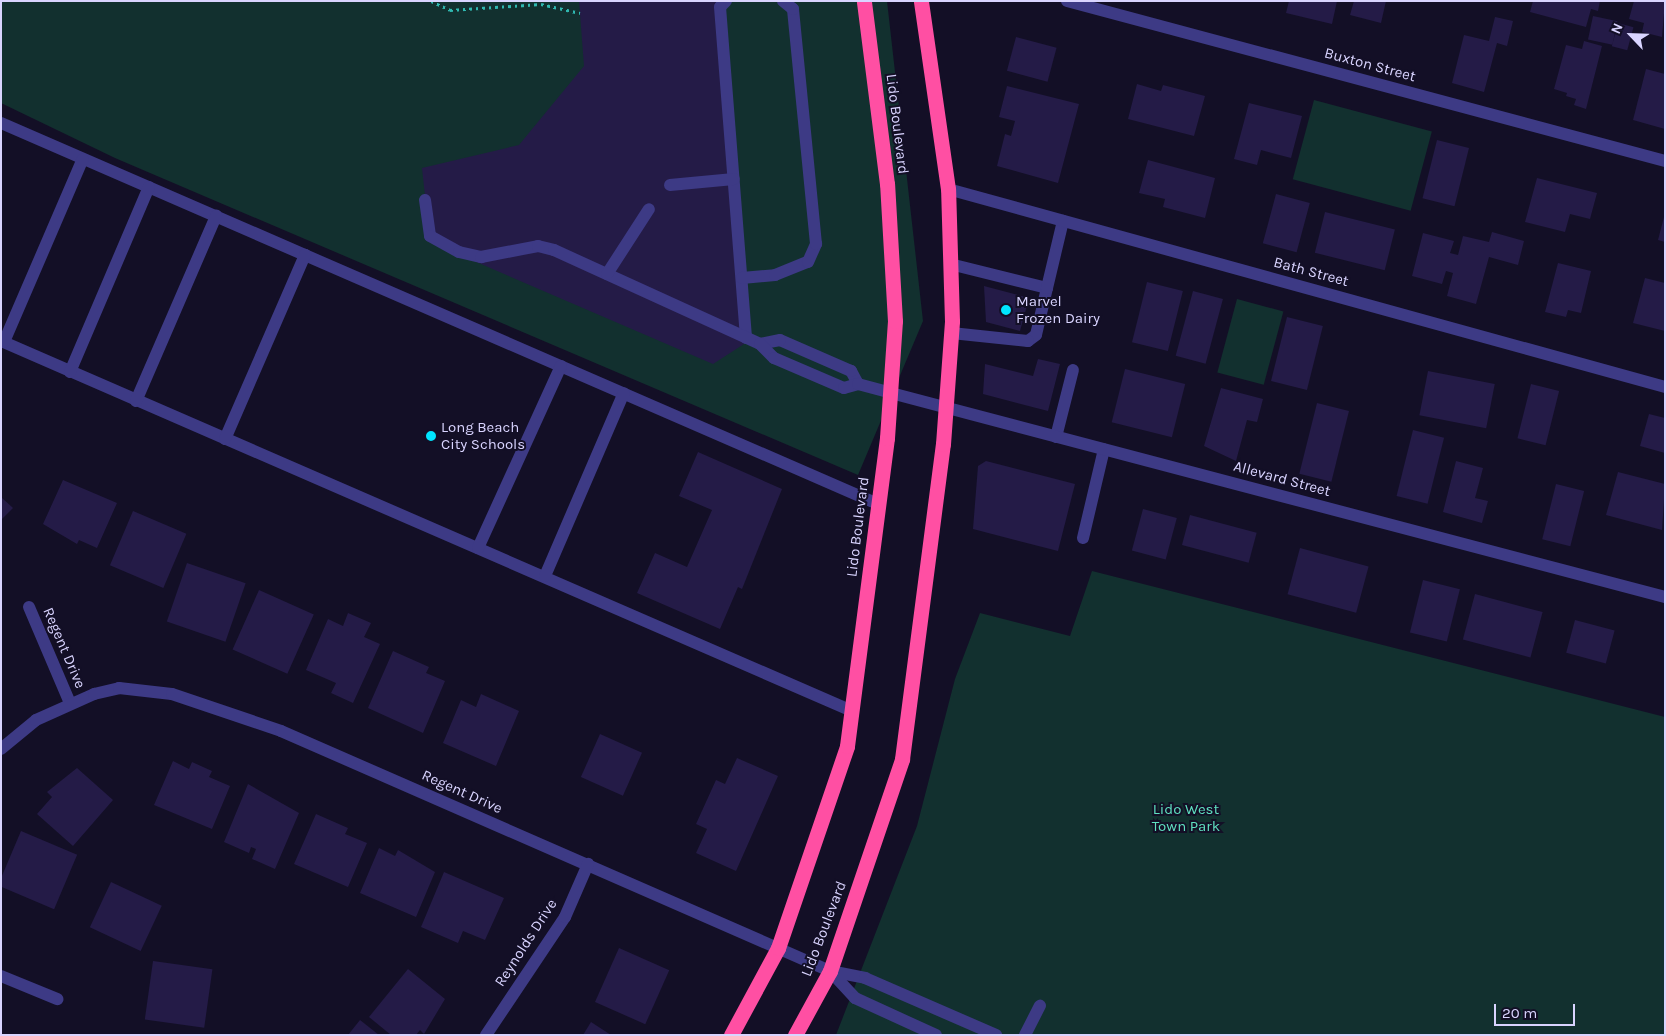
<!DOCTYPE html>
<style>
body{margin:0}
#map{position:relative;width:1666px;height:1036px;overflow:hidden;background:#130f26;font-family:Karla,sans-serif}
div>[style]{position:absolute}
.green>*{inset:0;background:#12302f;transform-origin:0 0}
.building>*{inset:0;background:#241b47;transform-origin:0 0}
.path>*{height:3px;margin-top:-1.5px;transform-origin:0;background:repeating-linear-gradient(90deg,#2fb8b0 0 2.5px,transparent 0 6.5px)}
.lane>*{height:12px;margin:-6px;padding:0 6px;transform-origin:6px;border-radius:6px;background:#3d3a85}
.street>*{height:12px;margin:-6px;padding:0 6px;transform-origin:6px;border-radius:6px;background:#3d3a85}
.highway>*{height:15px;margin:-7.5px;padding:0 7.5px;transform-origin:7.5px;border-radius:7.5px;background:#ff4fa3}
.dots>*{width:14px;height:14px;translate:-50% -50%;box-sizing:border-box;border:2px solid #130f26;border-radius:50%}
span{translate:-50% -50%;white-space:nowrap;text-align:center;line-height:1.15;-webkit-text-stroke:4px #130f26;paint-order:stroke}
.street-label{font-size:15px;color:#d9d4ff}
.poi-label{font-size:15px;color:#d9d4ff}
.left{translate:0 -50%;text-align:left}
.park-label{font-size:15px;color:#5fe0c0}
.frame{position:absolute;inset:0;border:2px solid #d9d4ff;pointer-events:none}
.north{position:absolute;left:1606px;top:10px;width:50px;height:50px;-webkit-text-stroke:4px #130f26;paint-order:stroke;rotate:294deg;font-size:14px;font-weight:700;line-height:20px;text-align:center;color:#d9d4ff}
.north::after{content:'';display:block;margin:auto;width:18px;height:22px;background:#d9d4ff;clip-path:polygon(50% 0,100% 100%,50% 72%,0 100%)}
.scale{position:absolute;left:1494px;top:1004px;width:81px;height:22px;box-sizing:border-box;border:2px solid #d9d4ff;border-top:0;padding-left:6px;font-size:15px;line-height:18px;white-space:nowrap;color:#d9d4ff;-webkit-text-stroke:4px #130f26;paint-order:stroke}
</style>
<div id="map">
<div class="green">
<i style="clip-path:polygon(1px 1px,887px 1px,923px 321px,858px 475px,115px 158px,1px 103px)"></i>
<i style="left:1314px;top:100px;width:122px;height:82px;rotate:15deg"></i>
<i style="left:1237px;top:299px;width:48px;height:76px;rotate:15deg"></i>
<i style="clip-path:polygon(1092px 571px,1665px 717px,1665px 1035px,836px 1035px,917px 826px,955px 679px,980px 613px,1070px 636px)"></i>
</div>
<div class="building">
<i style="clip-path:polygon(579px 1px,719px 1px,744px 344px,713px 364px,430px 242px,422px 168px,519px 145px,584px 66px)"></i>
<i style="clip-path:polygon(1289px 1px,1337px 1px,1332px 24px,1286px 13px)"></i>
<i style="clip-path:polygon(1354px 1px,1386px 1px,1381px 23px,1350px 15px)"></i>
<i style="clip-path:polygon(1533px 1px,1600px 1px,1598px 11px,1591px 9px,1586px 27px,1530px 12px)"></i>
<i style="clip-path:polygon(1634px 1px,1665px 1px,1662px 37px,1642px 32px,1644px 23px,1629px 19px)"></i>
<i style="left:1593px;top:16px;width:25px;height:24px;rotate:12deg"></i>
<i style="clip-path:polygon(1495px 17px,1513px 21px,1507px 46px,1497px 43px,1484px 92px,1452px 83px,1464px 35px,1489px 41px)"></i>
<i style="left:1618px;top:23px;width:16px;height:24px;rotate:15deg"></i>
<i style="left:1016px;top:37px;width:42px;height:35px;rotate:15deg"></i>
<i style="clip-path:polygon(1584px 41px,1602px 46px,1586px 109px,1574px 105px,1576px 99px,1566px 96px,1567px 93px,1554px 89px,1566px 45px,1582px 49px)"></i>
<i style="clip-path:polygon(1646px 69px,1665px 74px,1665px 129px,1633px 120px)"></i>
<i style="clip-path:polygon(1137px 84px,1161px 91px,1163px 85px,1205px 96px,1194px 136px,1128px 119px)"></i>
<i style="clip-path:polygon(1007px 86px,1079px 104px,1058px 183px,997px 166px,1005px 134px,1011px 136px,1015px 121px,999px 117px)"></i>
<i style="clip-path:polygon(1249px 103px,1302px 116px,1291px 158px,1261px 150px,1257px 165px,1234px 159px)"></i>
<i style="left:1437px;top:140px;width:33px;height:60px;rotate:14deg"></i>
<i style="clip-path:polygon(1148px 160px,1215px 178px,1205px 218px,1163px 207px,1165px 199px,1139px 193px)"></i>
<i style="clip-path:polygon(1537px 178px,1597px 193px,1590px 219px,1570px 214px,1565px 232px,1525px 222px)"></i>
<i style="left:1276px;top:194px;width:35px;height:51px;rotate:15deg"></i>
<i style="left:1325px;top:212px;width:72px;height:42px;rotate:14deg"></i>
<i style="clip-path:polygon(1664px 217px,1665px 217px,1665px 242px,1658px 240px)"></i>
<i style="clip-path:polygon(1492px 232px,1524px 241px,1518px 265px,1489px 257px,1476px 304px,1447px 296px,1453px 273px,1446px 271px,1442px 284px,1412px 276px,1423px 233px,1454px 241px,1450px 253px,1458px 255px,1463px 236px,1489px 242px)"></i>
<i style="clip-path:polygon(1558px 263px,1591px 271px,1581px 313px,1568px 310px,1566px 317px,1545px 312px)"></i>
<i style="clip-path:polygon(1645px 278px,1665px 283px,1665px 331px,1633px 323px)"></i>
<i style="left:1147px;top:282px;width:37px;height:62px;rotate:14deg"></i>
<i style="clip-path:polygon(984px 286px,1029px 298px,1020px 331px,986px 322px)"></i>
<i style="left:1193px;top:291px;width:31px;height:67px;rotate:15deg"></i>
<i style="left:1287px;top:317px;width:37px;height:66px;rotate:14deg"></i>
<i style="clip-path:polygon(1038px 359px,1060px 364px,1048px 411px,983px 394px,985px 364px,1033px 376px)"></i>
<i style="left:1125px;top:369px;width:62px;height:55px;rotate:14deg"></i>
<i style="left:1428px;top:371px;width:68px;height:45px;rotate:11deg"></i>
<i style="left:1531px;top:384px;width:29px;height:56px;rotate:14deg"></i>
<i style="clip-path:polygon(1221px 388px,1263px 399px,1257px 422px,1247px 420px,1236px 461px,1204px 446px)"></i>
<i style="left:1317px;top:403px;width:33px;height:73px;rotate:14deg"></i>
<i style="clip-path:polygon(1649px 414px,1665px 418px,1665px 453px,1640px 446px)"></i>
<i style="left:1413px;top:430px;width:32px;height:68px;rotate:14deg"></i>
<i style="clip-path:polygon(698px 452px,782px 489px,742px 589px,738px 587px,720px 629px,637px 593px,655px 553px,687px 567px,712px 510px,679px 496px)"></i>
<i style="clip-path:polygon(986px 461px,1075px 484px,1058px 551px,973px 529px,978px 466px)"></i>
<i style="clip-path:polygon(1456px 461px,1483px 468px,1475px 498px,1488px 501px,1482px 523px,1443px 512px)"></i>
<i style="clip-path:polygon(1618px 472px,1665px 484px,1662px 530px,1606px 515px)"></i>
<i style="clip-path:polygon(63px 480px,117px 503px,97px 548px,79px 540px,77px 544px,43px 524px)"></i>
<i style="left:1556px;top:484px;width:29px;height:57px;rotate:14deg"></i>
<i style="clip-path:polygon(1px 497px,13px 508px,1px 520px)"></i>
<i style="left:1143px;top:509px;width:35px;height:43px;rotate:15deg"></i>
<i style="left:133px;top:511px;width:58px;height:59px;rotate:23deg"></i>
<i style="left:1190px;top:515px;width:69px;height:31px;rotate:15deg"></i>
<i style="left:1300px;top:548px;width:71px;height:48px;rotate:15deg"></i>
<i style="left:187px;top:563px;width:62px;height:62px;rotate:19deg"></i>
<i style="left:1423px;top:580px;width:38px;height:54px;rotate:14deg"></i>
<i style="left:259px;top:590px;width:60px;height:65px;rotate:24deg"></i>
<i style="left:1475px;top:594px;width:70px;height:47px;rotate:15deg"></i>
<i style="clip-path:polygon(348px 613px,371px 623px,364px 637px,380px 644px,353px 703px,331px 693px,336px 683px,306px 670px,328px 619px,343px 626px)"></i>
<i style="left:1575px;top:620px;width:41px;height:34px;rotate:15deg"></i>
<i style="clip-path:polygon(393px 651px,429px 667px,426px 673px,445px 681px,423px 733px,368px 708px)"></i>
<i style="clip-path:polygon(481px 694px,519px 711px,496px 766px,443px 743px,461px 700px,476px 707px)"></i>
<i style="left:600px;top:734px;width:46px;height:47px;rotate:24deg"></i>
<i style="clip-path:polygon(737px 758px,778px 776px,736px 871px,696px 853px,707px 829px,696px 824px,716px 780px,725px 784px)"></i>
<i style="clip-path:polygon(173px 761px,189px 769px,192px 762px,212px 771px,209px 777px,230px 786px,212px 829px,154px 805px)"></i>
<i style="clip-path:polygon(77px 768px,113px 800px,73px 846px,37px 814px,52px 797px,47px 792px)"></i>
<i style="clip-path:polygon(248px 784px,299px 813px,275px 869px,252px 859px,256px 849px,251px 847px,249px 853px,224px 842px)"></i>
<i style="clip-path:polygon(316px 814px,348px 828px,345px 834px,367px 843px,348px 887px,294px 864px)"></i>
<i style="left:21px;top:831px;width:61px;height:59px;rotate:23deg"></i>
<i style="clip-path:polygon(379px 848px,395px 856px,398px 850px,435px 872px,416px 917px,360px 893px)"></i>
<i style="clip-path:polygon(444px 872px,504px 898px,485px 940px,463px 931px,458px 943px,421px 927px)"></i>
<i style="left:111px;top:882px;width:56px;height:50px;rotate:25deg"></i>
<i style="left:619px;top:948px;width:55px;height:59px;rotate:24deg"></i>
<i style="left:153px;top:961px;width:60px;height:59px;rotate:8deg"></i>
<i style="clip-path:polygon(408px 969px,445px 999px,424px 1034px,420px 1030px,416px 1035px,391px 1035px,369px 1017px)"></i>
<i style="clip-path:polygon(360px 1020px,379px 1035px,348px 1035px)"></i>
<i style="clip-path:polygon(591px 1022px,611px 1035px,583px 1035px)"></i>
</div>
<div class="path">
<i style="left:431px;top:1px;width:21px;rotate:25deg"></i>
<i style="left:450px;top:10px;width:91px;rotate:-3.8deg"></i>
<i style="left:541px;top:4px;width:40px;rotate:13deg"></i>
</div>
<div class="lane">
<i style="left:726px;top:1px;width:8px;rotate:135deg"></i>
<i style="left:720px;top:7px;width:332px;rotate:85.5deg"></i>
<i style="left:1px;top:123px;width:956px;rotate:23.48deg"></i>
<i style="left:670px;top:185px;width:64px;rotate:-5.4deg"></i>
<i style="left:425px;top:200px;width:36px;rotate:82deg"></i>
<i style="left:430px;top:236px;width:33px;rotate:29deg"></i>
<i style="left:459px;top:252px;width:23px;rotate:13deg"></i>
<i style="left:481px;top:257px;width:58px;rotate:-10.9deg"></i>
<i style="left:538px;top:246px;width:16px;rotate:14deg"></i>
<i style="left:554px;top:250px;width:226px;rotate:24.5deg"></i>
<i style="left:950px;top:264px;width:100px;rotate:13.9deg"></i>
<i style="left:1047px;top:288px;width:48px;rotate:103.2deg"></i>
<i style="left:1036px;top:335px;width:10px;rotate:143deg"></i>
<i style="left:1028px;top:341px;width:77px;rotate:-174.1deg"></i>
<i style="left:607px;top:274px;width:77px;rotate:-57.1deg"></i>
<i style="left:742px;top:278px;width:33px;rotate:-5deg"></i>
<i style="left:775px;top:275px;width:35px;rotate:-22deg"></i>
<i style="left:808px;top:262px;width:20px;rotate:-66deg"></i>
<i style="left:816px;top:244px;width:236px;rotate:-95.6deg"></i>
<i style="left:793px;top:9px;width:13px;rotate:-141deg"></i>
<i style="left:1047px;top:288px;width:69px;rotate:-76.6deg"></i>
<i style="left:1px;top:341px;width:928px;rotate:23.5deg"></i>
<i style="left:4px;top:342px;width:199px;rotate:-66.7deg"></i>
<i style="left:70px;top:372px;width:201px;rotate:-66.9deg"></i>
<i style="left:858px;top:384px;width:15px;rotate:-118deg"></i>
<i style="left:851px;top:371px;width:77px;rotate:-156.4deg"></i>
<i style="left:780px;top:340px;width:20px;rotate:169deg"></i>
<i style="left:760px;top:344px;width:20px;rotate:45deg"></i>
<i style="left:774px;top:358px;width:76px;rotate:23.2deg"></i>
<i style="left:844px;top:388px;width:15px;rotate:-16deg"></i>
<i style="left:858px;top:384px;width:34px;rotate:15deg"></i>
<i style="left:136px;top:401px;width:202px;rotate:-66.6deg"></i>
<i style="left:1056px;top:437px;width:69px;rotate:-75.8deg"></i>
<i style="left:225px;top:439px;width:201px;rotate:-66.5deg"></i>
<i style="left:1083px;top:538px;width:91px;rotate:-76.7deg"></i>
<i style="left:478px;top:548px;width:200px;rotate:-65.5deg"></i>
<i style="left:545px;top:576px;width:199px;rotate:-66.7deg"></i>
<i style="left:830px;top:971px;width:36px;rotate:11deg"></i>
<i style="left:865px;top:978px;width:143px;rotate:23.5deg"></i>
<i style="left:830px;top:971px;width:37px;rotate:47deg"></i>
<i style="left:855px;top:998px;width:89px;rotate:24.6deg"></i>
<i style="left:1025px;top:1035px;width:33px;rotate:-63deg"></i>
</div>
<div class="street">
<i style="left:1067px;top:1px;width:619px;rotate:14.98deg"></i>
<i style="left:948px;top:189px;width:744px;rotate:15.44deg"></i>
<i style="left:891px;top:393px;width:800px;rotate:14.77deg"></i>
<i style="left:29px;top:607px;width:104px;rotate:66.9deg"></i>
<i style="left:1px;top:749px;width:45px;rotate:-39.6deg"></i>
<i style="left:36px;top:720px;width:64px;rotate:-24.1deg"></i>
<i style="left:94px;top:694px;width:26px;rotate:-13deg"></i>
<i style="left:119px;top:688px;width:53px;rotate:6.5deg"></i>
<i style="left:172px;top:694px;width:115px;rotate:18.7deg"></i>
<i style="left:281px;top:731px;width:599px;rotate:23.61deg"></i>
<i style="left:1px;top:976px;width:61px;rotate:22.3deg"></i>
<i style="left:486px;top:1035px;width:142px;rotate:-56.2deg"></i>
<i style="left:565px;top:917px;width:58px;rotate:-66.5deg"></i>
</div>
<div class="highway">
<i style="left:731px;top:1035px;width:99px;rotate:-61.6deg"></i>
<i style="left:778px;top:948px;width:213px;rotate:-71.1deg"></i>
<i style="left:847px;top:746px;width:311px;rotate:-82.6deg"></i>
<i style="left:887px;top:438px;width:117px;rotate:-86.1deg"></i>
<i style="left:895px;top:321px;width:137px;rotate:-93.3deg"></i>
<i style="left:887px;top:184px;width:184px;rotate:-97.2deg"></i>
<i style="left:795px;top:1035px;width:73px;rotate:-61.3deg"></i>
<i style="left:830px;top:971px;width:224px;rotate:-71.2deg"></i>
<i style="left:902px;top:759px;width:318px;rotate:-82.6deg"></i>
<i style="left:943px;top:444px;width:123px;rotate:-85.8deg"></i>
<i style="left:952px;top:321px;width:132px;rotate:-91.7deg"></i>
<i style="left:948px;top:189px;width:190px;rotate:-98.2deg"></i>
</div>
<div class="dots">
<i style="left:1006px;top:310px;background:#00e5ff"></i>
<i style="left:431px;top:436px;background:#00e5ff"></i>
</div>
<div class="street-label">
<span style="left:1370px;top:65px;rotate:15deg">Buxton Street</span>
<span style="left:897px;top:124px;rotate:83deg">Lido Boulevard</span>
<span style="left:1311px;top:272px;rotate:15deg">Bath Street</span>
<span style="left:1282px;top:479px;rotate:15deg">Allevard Street</span>
<span style="left:858px;top:527px;rotate:-83deg">Lido Boulevard</span>
<span style="left:64px;top:648px;rotate:67deg">Regent Drive</span>
<span style="left:462px;top:792px;rotate:24deg">Regent Drive</span>
<span style="left:824px;top:929px;rotate:-69deg">Lido Boulevard</span>
<span style="left:526px;top:943px;rotate:-57deg">Reynolds Drive</span>
</div>
<div class="poi-label">
<span class="left" style="left:1016px;top:310px">Marvel<br>Frozen Dairy</span>
<span class="left" style="left:441px;top:436px">Long Beach<br>City Schools</span>
</div>
<div class="park-label">
<span style="left:1186px;top:818px">Lido West<br>Town Park</span>
</div>
<div class="frame"></div>
<div class="north">N</div>
<div class="scale">20 m</div>
</div>
